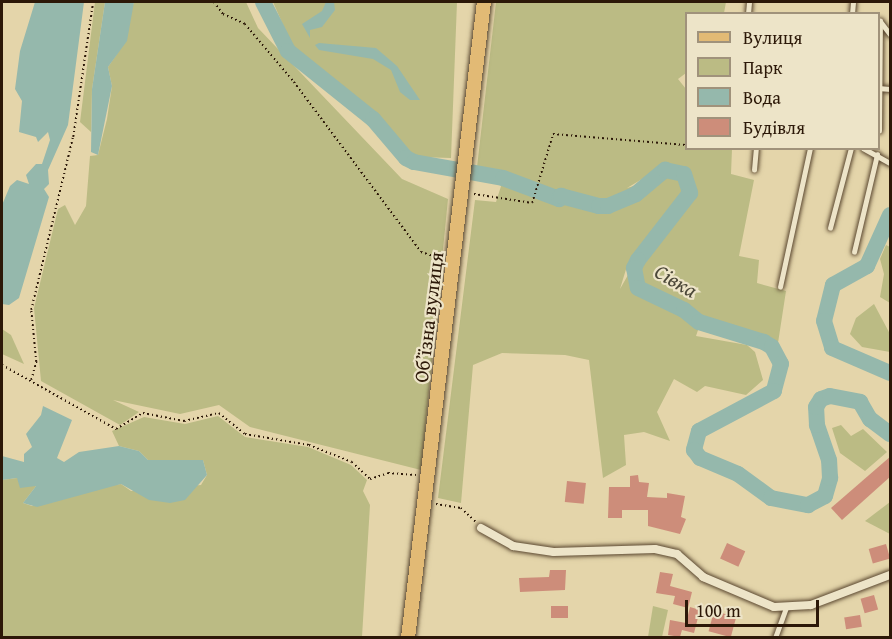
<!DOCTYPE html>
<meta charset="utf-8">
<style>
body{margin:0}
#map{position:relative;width:892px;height:639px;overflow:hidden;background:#e4d5aa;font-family:"Gentium Book Plus",serif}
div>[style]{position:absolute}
.green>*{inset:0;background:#bbbb84}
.water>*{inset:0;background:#95b8ac}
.river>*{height:16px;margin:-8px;padding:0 8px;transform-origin:8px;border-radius:8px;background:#95b8ac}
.building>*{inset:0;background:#cd8d7a;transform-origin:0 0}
.path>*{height:1.5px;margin-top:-0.75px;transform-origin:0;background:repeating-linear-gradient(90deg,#2c1808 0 1.5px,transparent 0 4.5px)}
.roads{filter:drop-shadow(0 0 2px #5a4730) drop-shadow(0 0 2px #5a4730)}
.lane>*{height:4.5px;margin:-2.25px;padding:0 2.25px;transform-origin:2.25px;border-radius:2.25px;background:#ede4c8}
.street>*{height:8px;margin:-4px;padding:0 4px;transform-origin:4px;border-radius:4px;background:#ede4c8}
.primary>*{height:14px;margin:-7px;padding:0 7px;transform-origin:7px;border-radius:7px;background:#e2ba75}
span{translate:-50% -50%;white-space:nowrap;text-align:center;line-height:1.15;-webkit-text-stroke:4.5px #ede4c8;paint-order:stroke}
.street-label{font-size:20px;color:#2c1808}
.water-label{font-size:21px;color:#4c4839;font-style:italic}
.frame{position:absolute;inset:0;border:3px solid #2c1808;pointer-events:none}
.legend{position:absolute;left:685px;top:12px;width:195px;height:138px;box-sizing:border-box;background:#ede4c8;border:2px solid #a0927b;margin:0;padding:8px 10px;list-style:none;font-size:18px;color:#2c1808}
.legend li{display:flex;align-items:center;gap:12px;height:30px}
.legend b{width:30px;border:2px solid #a0927b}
.scale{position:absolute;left:685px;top:600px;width:134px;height:27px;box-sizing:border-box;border:3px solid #2c1808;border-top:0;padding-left:8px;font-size:18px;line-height:21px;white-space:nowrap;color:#2c1808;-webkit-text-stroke:4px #ede4c8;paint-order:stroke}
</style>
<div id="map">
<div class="green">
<i style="clip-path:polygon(95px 2px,105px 2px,92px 89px,91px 132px,80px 122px)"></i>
<i style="clip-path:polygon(134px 2px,246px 2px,258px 28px,402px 179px,448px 199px,421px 470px,250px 427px,219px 405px,180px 414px,113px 400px,139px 412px,120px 425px,41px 381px,34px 308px,58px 209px,65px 205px,75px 225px,86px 206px,90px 156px,98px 155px,107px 119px,112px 86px,108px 67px,117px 54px)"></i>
<i style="clip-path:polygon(273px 2px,457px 2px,451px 158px,418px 157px,411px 152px,378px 115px,294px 50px)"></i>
<i style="clip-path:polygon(496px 2px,726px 2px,724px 13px,686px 14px,686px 73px,678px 79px,686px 89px,686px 148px,732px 149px,731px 174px,754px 180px,739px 256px,759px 260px,757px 283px,786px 291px,778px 343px,702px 318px,642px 286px,640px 267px,694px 196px,689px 171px,664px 166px,627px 188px,666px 176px,679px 178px,685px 192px,627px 266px,620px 289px,628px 275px,634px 289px,682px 314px,699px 327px,696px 336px,747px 345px,755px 352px,763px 380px,746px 395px,705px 386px,697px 392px,674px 379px,657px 412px,670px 441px,644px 432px,624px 435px,626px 465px,603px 478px,589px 360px,565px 355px,502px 353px,473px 365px,461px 503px,438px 498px,475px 200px,496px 202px,502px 183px,540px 197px,544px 189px,477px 167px)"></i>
<i style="clip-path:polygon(886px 245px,890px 247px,890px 303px,880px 297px,884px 274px,880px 259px)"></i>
<i style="clip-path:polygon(874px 304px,890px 334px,890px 352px,862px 347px,850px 334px,856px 318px)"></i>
<i style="clip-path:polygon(2px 329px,11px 335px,24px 364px,2px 354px)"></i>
<i style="clip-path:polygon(218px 416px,245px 437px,308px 447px,351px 465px,367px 480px,363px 491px,370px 505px,362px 637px,2px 638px,2px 480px,17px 478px,36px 486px,23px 503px,32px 506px,106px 486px,121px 484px,131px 491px,201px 485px,207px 475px,203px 460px,148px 460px,139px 451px,119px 446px,112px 431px,144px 417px,185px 424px)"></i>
<i style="clip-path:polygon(841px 425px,851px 436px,863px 429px,887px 452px,865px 471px,840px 453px,832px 428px)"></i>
<i style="clip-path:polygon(890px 502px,890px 534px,865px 521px)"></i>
<i style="clip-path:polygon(653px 606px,668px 610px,662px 637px,648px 637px)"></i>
</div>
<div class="water">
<i style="clip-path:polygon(35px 2px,84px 2px,68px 125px,48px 170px,49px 184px,44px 189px,49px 197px,19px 298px,9px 305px,2px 304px,2px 205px,10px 186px,17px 180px,29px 184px,26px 175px,36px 164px,42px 164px,50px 140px,48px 132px,38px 142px,36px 137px,19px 132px,22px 101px,15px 89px,20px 51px)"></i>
<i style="clip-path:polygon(105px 2px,134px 2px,127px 41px,108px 67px,112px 86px,98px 155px,91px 152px,92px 89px)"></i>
<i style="clip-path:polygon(326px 2px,334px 2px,335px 10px,322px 27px,310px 30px,310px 38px,302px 24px,322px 11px)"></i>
<i style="clip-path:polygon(319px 43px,376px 48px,397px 66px,420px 100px,410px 100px,400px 92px,391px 70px,373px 59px,319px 50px,315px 45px)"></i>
<i style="clip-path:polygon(43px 406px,72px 420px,57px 458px,64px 462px,79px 452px,119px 446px,139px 451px,148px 460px,203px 460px,207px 475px,185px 500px,170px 503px,149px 500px,121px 484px,37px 507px,23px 503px,36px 486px,20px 488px,17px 478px,2px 480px,2px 456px,24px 462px,24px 454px,32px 447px,26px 434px,41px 415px)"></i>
</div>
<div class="river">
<i style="left:263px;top:2px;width:55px;rotate:63deg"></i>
<i style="left:288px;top:51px;width:109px;rotate:38.7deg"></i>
<i style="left:373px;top:119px;width:51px;rotate:49.8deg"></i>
<i style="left:406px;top:158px;width:9px;rotate:27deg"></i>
<i style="left:414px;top:162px;width:90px;rotate:10.2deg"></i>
<i style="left:503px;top:178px;width:60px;rotate:20.6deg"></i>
<i style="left:559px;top:199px;width:4px;rotate:-56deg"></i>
<i style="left:561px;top:196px;width:39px;rotate:15deg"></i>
<i style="left:599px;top:206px;width:9px"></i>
<i style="left:608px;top:206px;width:30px;rotate:-23deg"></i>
<i style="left:636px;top:194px;width:38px;rotate:-40deg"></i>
<i style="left:665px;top:170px;width:19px;rotate:12deg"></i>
<i style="left:684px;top:174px;width:20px;rotate:72deg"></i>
<i style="left:690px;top:193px;width:85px;rotate:127.8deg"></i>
<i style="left:638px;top:260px;width:9px;rotate:117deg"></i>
<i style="left:634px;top:268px;width:20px;rotate:79deg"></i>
<i style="left:638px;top:288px;width:51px;rotate:25.6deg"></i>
<i style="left:684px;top:310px;width:19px;rotate:39deg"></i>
<i style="left:699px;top:322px;width:68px;rotate:17.1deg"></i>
<i style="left:764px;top:342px;width:9px;rotate:32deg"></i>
<i style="left:772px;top:347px;width:19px;rotate:62deg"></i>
<i style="left:781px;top:364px;width:28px;rotate:105deg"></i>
<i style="left:774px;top:391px;width:85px;rotate:151.9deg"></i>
<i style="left:699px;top:431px;width:20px;rotate:105deg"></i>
<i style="left:694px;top:450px;width:10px;rotate:53deg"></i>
<i style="left:700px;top:458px;width:41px;rotate:22.8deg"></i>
<i style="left:738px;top:474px;width:41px;rotate:36deg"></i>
<i style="left:771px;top:498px;width:38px;rotate:11deg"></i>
<i style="left:808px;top:505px;width:19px;rotate:-28deg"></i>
<i style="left:825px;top:496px;width:19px;rotate:-74deg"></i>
<i style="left:830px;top:478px;width:18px;rotate:-93deg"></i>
<i style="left:829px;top:460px;width:37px;rotate:-109deg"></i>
<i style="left:817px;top:425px;width:18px;rotate:-93deg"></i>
<i style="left:816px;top:407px;width:9px;rotate:-58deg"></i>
<i style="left:821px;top:399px;width:9px;rotate:-18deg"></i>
<i style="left:830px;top:396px;width:31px;rotate:11deg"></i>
<i style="left:860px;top:402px;width:20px;rotate:60deg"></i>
<i style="left:870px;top:419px;width:25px;rotate:37deg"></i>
<i style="left:890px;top:215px;width:56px;rotate:114.3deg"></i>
<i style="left:867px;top:266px;width:39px;rotate:151deg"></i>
<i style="left:833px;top:285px;width:37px;rotate:104deg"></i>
<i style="left:824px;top:321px;width:28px;rotate:73deg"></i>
<i style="left:832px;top:348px;width:63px;rotate:23.3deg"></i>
</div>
<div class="building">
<i style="clip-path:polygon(891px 456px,891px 476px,842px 520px,831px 508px)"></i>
<i style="clip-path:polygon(638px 475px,639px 482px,649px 483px,647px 497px,667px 498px,667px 493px,685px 496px,681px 517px,686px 519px,680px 534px,648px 526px,648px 510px,622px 510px,622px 518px,608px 518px,609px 487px,630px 487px,630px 476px)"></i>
<i style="left:567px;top:481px;width:19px;height:21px;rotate:6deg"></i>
<i style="left:727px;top:543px;width:20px;height:17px;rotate:24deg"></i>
<i style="left:886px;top:544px;width:15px;height:18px;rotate:74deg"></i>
<i style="clip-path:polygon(550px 570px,566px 570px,565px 590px,520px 592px,519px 578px,549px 577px)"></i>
<i style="clip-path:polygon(660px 572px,673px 574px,670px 586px,692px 592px,688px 608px,673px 604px,675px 596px,656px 593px)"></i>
<i style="left:874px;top:595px;width:15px;height:14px;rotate:74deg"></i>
<i style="left:568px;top:606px;width:12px;height:17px;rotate:90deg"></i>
<i style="clip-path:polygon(690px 607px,700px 610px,694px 633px,682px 630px,680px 637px,668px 635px,670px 620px,686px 623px)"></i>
<i style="left:714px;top:611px;width:23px;height:21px;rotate:15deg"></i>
<i style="left:860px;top:615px;width:12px;height:16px;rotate:81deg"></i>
</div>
<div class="path">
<i style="left:214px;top:2px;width:15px;rotate:53deg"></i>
<i style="left:223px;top:14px;width:24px;rotate:24deg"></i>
<i style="left:245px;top:24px;width:76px;rotate:49.8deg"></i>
<i style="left:294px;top:82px;width:212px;rotate:53.2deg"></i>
<i style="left:421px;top:252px;width:22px;rotate:18deg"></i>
<i style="left:474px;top:194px;width:59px;rotate:8.8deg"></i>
<i style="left:532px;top:203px;width:72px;rotate:-73.1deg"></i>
<i style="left:553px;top:134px;width:133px;rotate:4.7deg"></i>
<i style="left:2px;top:365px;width:131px;rotate:29.3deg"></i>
<i style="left:116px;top:429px;width:31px;rotate:-31deg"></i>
<i style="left:143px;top:413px;width:42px;rotate:11deg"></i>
<i style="left:184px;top:421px;width:36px;rotate:-13deg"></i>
<i style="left:219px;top:413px;width:33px;rotate:39deg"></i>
<i style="left:245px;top:434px;width:65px;rotate:9.8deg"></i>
<i style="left:309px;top:445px;width:46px;rotate:21.6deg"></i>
<i style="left:352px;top:462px;width:25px;rotate:43deg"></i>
<i style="left:370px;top:479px;width:19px;rotate:-18deg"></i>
<i style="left:388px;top:473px;width:28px;rotate:4deg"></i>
<i style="left:31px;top:380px;width:19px;rotate:-74deg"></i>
<i style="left:36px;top:362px;width:52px;rotate:-95.5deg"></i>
<i style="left:31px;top:310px;width:178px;rotate:-76.4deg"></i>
<i style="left:73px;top:137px;width:136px;rotate:-81.6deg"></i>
<i style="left:436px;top:504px;width:25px;rotate:9deg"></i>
<i style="left:461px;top:508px;width:21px;rotate:43deg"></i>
</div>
<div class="roads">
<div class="lane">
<i style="left:748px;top:14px;width:12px;rotate:-85deg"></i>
<i style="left:852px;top:14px;width:12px;rotate:-85deg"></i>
<i style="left:881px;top:22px;width:15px;rotate:53deg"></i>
<i style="left:878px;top:88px;width:12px;rotate:5deg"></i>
<i style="left:879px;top:131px;width:110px;rotate:-89.5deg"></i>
<i style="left:863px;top:148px;width:31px;rotate:29deg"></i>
<i style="left:754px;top:170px;width:22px;rotate:-85deg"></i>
<i style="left:830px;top:228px;width:83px;rotate:-75.3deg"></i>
<i style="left:854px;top:252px;width:100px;rotate:-76.7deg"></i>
<i style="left:780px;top:287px;width:142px;rotate:-77.8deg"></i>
<i style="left:775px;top:638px;width:33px;rotate:-70deg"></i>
</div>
<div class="street">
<i style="left:481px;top:528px;width:37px;rotate:29deg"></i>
<i style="left:513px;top:546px;width:41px;rotate:8.3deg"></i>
<i style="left:554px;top:552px;width:101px;rotate:-1.7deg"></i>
<i style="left:655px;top:549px;width:23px;rotate:13deg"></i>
<i style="left:677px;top:554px;width:35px;rotate:41deg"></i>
<i style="left:703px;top:577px;width:77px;rotate:22.9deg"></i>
<i style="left:774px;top:607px;width:37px;rotate:-3deg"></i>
<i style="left:811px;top:605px;width:85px;rotate:-20.8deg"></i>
</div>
<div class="primary">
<i style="left:408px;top:638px;width:641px;rotate:-83.19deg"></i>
</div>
</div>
<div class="street-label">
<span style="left:428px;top:317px;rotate:-83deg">Обʼїзна вулиця</span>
</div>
<div class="water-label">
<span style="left:676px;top:281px;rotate:30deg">Сівка</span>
</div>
<div class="frame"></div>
<ul class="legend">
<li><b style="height:8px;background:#e2ba75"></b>Вулиця</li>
<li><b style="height:16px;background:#bbbb84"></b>Парк</li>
<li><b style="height:16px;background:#95b8ac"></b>Вода</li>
<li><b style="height:16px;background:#cd8d7a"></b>Будівля</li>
</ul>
<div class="scale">100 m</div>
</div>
